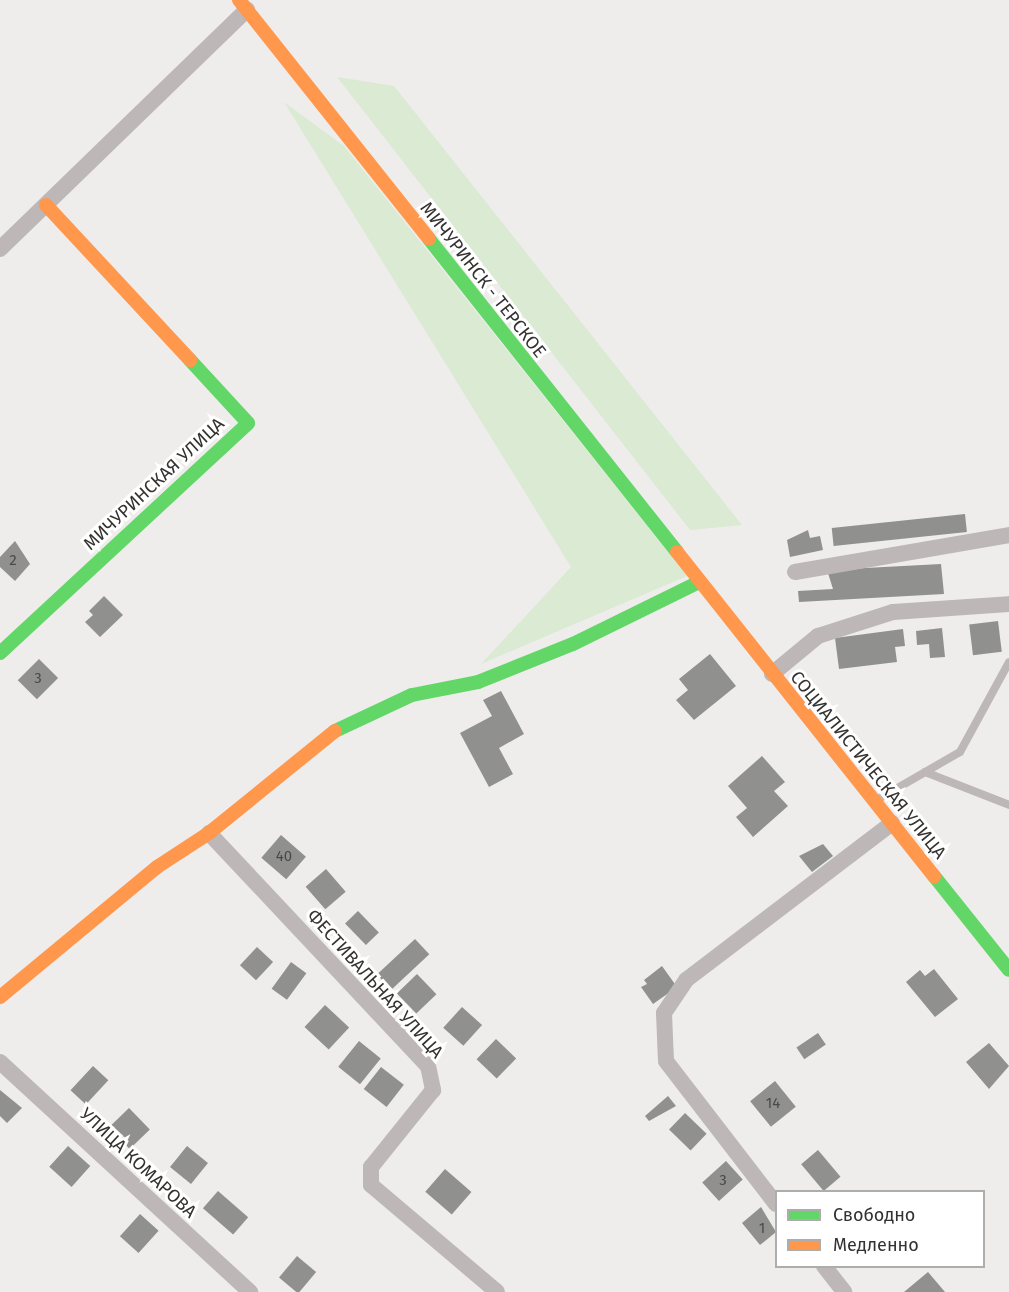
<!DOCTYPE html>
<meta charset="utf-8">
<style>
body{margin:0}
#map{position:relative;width:1009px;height:1292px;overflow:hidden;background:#eeedeb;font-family:"Fira Sans",sans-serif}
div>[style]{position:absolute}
.green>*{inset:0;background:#daead3}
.building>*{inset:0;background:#90908e;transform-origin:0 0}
.lane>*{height:8px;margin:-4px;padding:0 4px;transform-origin:4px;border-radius:4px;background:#beb7b7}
.street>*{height:16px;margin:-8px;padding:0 8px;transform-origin:8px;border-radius:8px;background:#beb7b7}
.fast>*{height:14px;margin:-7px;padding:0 7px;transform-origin:7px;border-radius:7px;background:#63d668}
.slow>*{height:14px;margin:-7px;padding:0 7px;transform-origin:7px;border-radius:7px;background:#ff974d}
span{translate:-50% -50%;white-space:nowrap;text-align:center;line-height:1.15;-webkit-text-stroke:6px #fff;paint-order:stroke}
.number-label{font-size:15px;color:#4a4a48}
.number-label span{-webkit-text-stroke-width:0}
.street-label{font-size:18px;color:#333231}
.legend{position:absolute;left:775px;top:1190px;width:210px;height:78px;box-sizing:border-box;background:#fff;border:2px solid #adadad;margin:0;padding:8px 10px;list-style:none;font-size:18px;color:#333231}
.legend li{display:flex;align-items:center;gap:12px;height:30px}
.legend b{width:30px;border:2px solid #adadad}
</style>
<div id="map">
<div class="green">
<i style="clip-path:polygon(337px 77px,394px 86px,742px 525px,690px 530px)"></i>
<i style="clip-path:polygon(284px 102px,344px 146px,687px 576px,481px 664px,571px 567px)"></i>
</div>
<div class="building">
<i style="left:965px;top:514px;width:18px;height:134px;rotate:84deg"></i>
<i style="clip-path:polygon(808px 530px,810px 538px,820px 536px,823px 550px,790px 557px,787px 540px)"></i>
<i style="clip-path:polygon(15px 541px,30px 564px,15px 581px,0 567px,0 557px)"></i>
<i style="clip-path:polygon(941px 564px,944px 594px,799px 602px,798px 591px,833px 589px,827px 570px)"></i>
<i style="clip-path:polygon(104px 596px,123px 615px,100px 637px,85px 622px,93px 615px,89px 611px)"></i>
<i style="left:998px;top:621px;width:31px;height:29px;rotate:83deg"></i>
<i style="clip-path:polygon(942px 628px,945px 657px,930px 658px,929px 644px,917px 645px,916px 631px)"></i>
<i style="clip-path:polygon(903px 629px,905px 646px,895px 647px,897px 662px,839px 669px,835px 638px)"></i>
<i style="clip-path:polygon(710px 654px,736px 686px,694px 720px,676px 700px,688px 690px,679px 679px)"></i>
<i style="left:39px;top:659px;width:27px;height:30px;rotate:45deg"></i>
<i style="clip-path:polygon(501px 691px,524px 734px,499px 748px,513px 774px,489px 787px,460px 733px,492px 716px,483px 700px)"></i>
<i style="clip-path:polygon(762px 756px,785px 782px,774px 791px,788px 806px,753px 837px,736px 817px,747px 808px,728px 786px)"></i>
<i style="left:281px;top:835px;width:33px;height:30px;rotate:41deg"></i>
<i style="clip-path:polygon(823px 844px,833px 856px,812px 872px,799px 856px)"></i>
<i style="left:326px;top:869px;width:30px;height:27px;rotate:49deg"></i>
<i style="left:358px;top:911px;width:30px;height:18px;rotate:46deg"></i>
<i style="left:415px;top:939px;width:21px;height:52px;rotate:47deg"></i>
<i style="left:257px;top:947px;width:22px;height:25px;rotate:43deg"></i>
<i style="left:291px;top:962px;width:19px;height:33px;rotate:36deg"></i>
<i style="clip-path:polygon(662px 966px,677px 987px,653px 1004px,641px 987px,647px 984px,644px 980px)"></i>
<i style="clip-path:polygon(934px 969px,958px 999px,935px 1017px,906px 982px,920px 970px,925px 976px)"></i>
<i style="left:417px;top:974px;width:28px;height:28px;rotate:46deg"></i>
<i style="left:325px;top:1005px;width:33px;height:30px;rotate:43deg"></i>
<i style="left:462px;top:1007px;width:27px;height:28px;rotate:42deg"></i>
<i style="left:818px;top:1033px;width:14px;height:26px;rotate:56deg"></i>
<i style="left:496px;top:1039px;width:28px;height:28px;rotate:44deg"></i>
<i style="left:359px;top:1041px;width:28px;height:33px;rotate:39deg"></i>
<i style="clip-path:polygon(989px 1043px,1009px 1066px,989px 1089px,966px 1062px)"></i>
<i style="left:93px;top:1066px;width:21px;height:33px;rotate:43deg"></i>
<i style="left:381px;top:1067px;width:29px;height:28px;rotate:38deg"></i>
<i style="left:775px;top:1081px;width:33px;height:32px;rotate:51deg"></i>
<i style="clip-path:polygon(0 1090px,22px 1108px,7px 1123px,0 1116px)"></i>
<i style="clip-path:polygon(668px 1096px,676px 1106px,649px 1121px,645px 1116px)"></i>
<i style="left:129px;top:1108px;width:30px;height:28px;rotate:46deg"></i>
<i style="left:685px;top:1113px;width:30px;height:23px;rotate:44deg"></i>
<i style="left:68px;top:1146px;width:30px;height:28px;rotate:42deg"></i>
<i style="left:187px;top:1146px;width:27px;height:27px;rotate:39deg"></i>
<i style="left:818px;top:1150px;width:35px;height:22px;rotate:50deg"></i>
<i style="left:726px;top:1161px;width:25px;height:32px;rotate:48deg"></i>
<i style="left:445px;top:1169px;width:35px;height:30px;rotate:41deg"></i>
<i style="left:218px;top:1191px;width:40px;height:23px;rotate:41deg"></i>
<i style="clip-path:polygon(761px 1207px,776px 1232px,760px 1245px,742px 1223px)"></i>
<i style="left:140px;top:1214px;width:25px;height:30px;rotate:42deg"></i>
<i style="left:297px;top:1256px;width:25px;height:28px;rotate:40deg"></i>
<i style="clip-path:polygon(928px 1272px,945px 1292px,904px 1292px)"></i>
</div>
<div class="lane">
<i style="left:925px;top:772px;width:90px;rotate:21.4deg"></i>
<i style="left:875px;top:801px;width:98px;rotate:-30deg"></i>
<i style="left:960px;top:752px;width:102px;rotate:-61.4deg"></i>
</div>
<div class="street">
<i style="left:0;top:249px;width:344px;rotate:-44.1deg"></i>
<i style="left:795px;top:572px;width:217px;rotate:-9.8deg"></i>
<i style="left:772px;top:674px;width:60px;rotate:-39.6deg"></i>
<i style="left:818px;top:636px;width:79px;rotate:-17.7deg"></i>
<i style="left:893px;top:612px;width:116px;rotate:-3.9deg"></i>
<i style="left:209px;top:833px;width:320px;rotate:46.8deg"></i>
<i style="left:428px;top:1066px;width:25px;rotate:78deg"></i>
<i style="left:433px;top:1090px;width:99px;rotate:128.8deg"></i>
<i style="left:371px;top:1167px;width:18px;rotate:90deg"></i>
<i style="left:371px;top:1185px;width:165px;rotate:40.3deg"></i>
<i style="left:0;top:1062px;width:340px;rotate:42.6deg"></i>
<i style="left:776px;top:1204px;width:180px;rotate:-127.6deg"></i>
<i style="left:666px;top:1061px;width:48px;rotate:-92.4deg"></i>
<i style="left:664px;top:1013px;width:40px;rotate:-56deg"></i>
<i style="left:686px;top:980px;width:259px;rotate:-37.3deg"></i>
<i style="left:824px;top:1266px;width:33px;rotate:52deg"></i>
</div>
<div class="fast">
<i style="left:429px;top:239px;width:399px;rotate:51.6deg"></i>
<i style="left:0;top:653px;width:338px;rotate:-42.8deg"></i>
<i style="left:248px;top:423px;width:86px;rotate:-132.6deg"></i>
<i style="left:335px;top:731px;width:85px;rotate:-25.1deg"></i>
<i style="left:412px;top:695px;width:67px;rotate:-11.1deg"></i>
<i style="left:478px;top:682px;width:102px;rotate:-21.8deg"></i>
<i style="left:573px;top:644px;width:140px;rotate:-26.2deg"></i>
<i style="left:934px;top:876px;width:120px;rotate:51.4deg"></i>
</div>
<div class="slow">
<i style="left:239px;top:0;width:305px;rotate:51.5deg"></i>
<i style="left:46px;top:205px;width:212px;rotate:47.1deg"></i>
<i style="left:677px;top:552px;width:414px;rotate:51.6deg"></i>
<i style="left:0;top:997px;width:204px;rotate:-39.6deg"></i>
<i style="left:157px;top:867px;width:62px;rotate:-33.2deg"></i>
<i style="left:209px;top:833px;width:162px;rotate:-39deg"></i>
</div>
<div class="number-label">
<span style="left:13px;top:561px">2</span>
<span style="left:38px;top:679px">3</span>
<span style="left:284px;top:857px">40</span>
<span style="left:773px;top:1104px">14</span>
<span style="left:723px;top:1181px">3</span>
<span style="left:762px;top:1229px">1</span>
</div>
<div class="street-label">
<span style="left:483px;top:280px;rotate:52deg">МИЧУРИНСК - ТЕРСКОЕ</span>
<span style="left:154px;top:484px;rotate:-43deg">МИЧУРИНСКАЯ УЛИЦА</span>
<span style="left:868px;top:765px;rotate:51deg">СОЦИАЛИСТИЧЕСКАЯ УЛИЦА</span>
<span style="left:375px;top:984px;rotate:48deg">ФЕСТИВАЛЬНАЯ УЛИЦА</span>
<span style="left:138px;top:1163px;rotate:43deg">УЛИЦА КОМАРОВА</span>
</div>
<ul class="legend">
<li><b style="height:8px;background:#63d668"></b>Свободно</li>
<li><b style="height:8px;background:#ff974d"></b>Медленно</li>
</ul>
</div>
